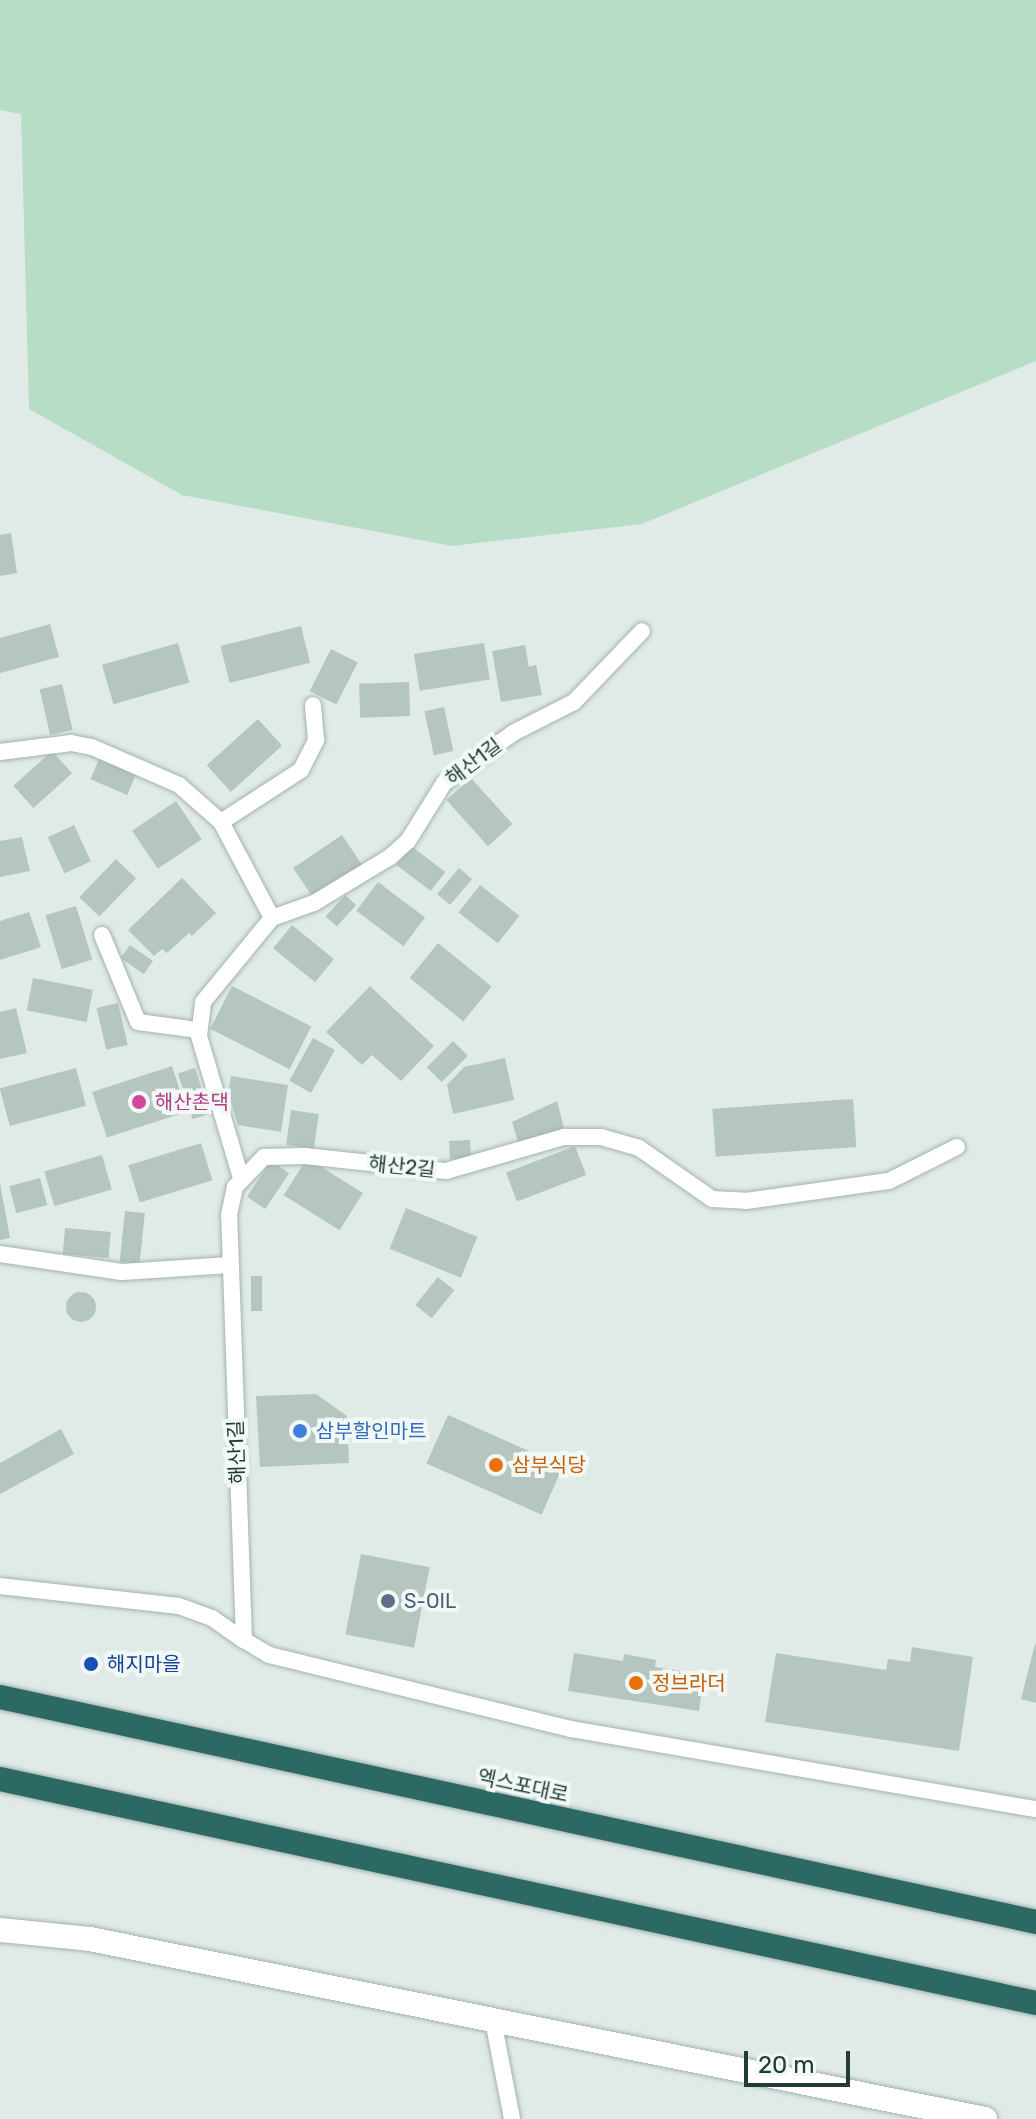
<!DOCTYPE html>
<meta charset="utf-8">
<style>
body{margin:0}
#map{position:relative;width:1036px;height:2119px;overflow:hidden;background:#e0ebe8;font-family:Rubik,"Noto Sans KR",sans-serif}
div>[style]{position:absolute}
.green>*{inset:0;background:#b8ddc7}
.building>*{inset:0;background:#b5c6c1;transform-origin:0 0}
.round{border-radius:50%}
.roads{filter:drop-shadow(0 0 2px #a3b3b0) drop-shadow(0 0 2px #a3b3b0)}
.lane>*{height:16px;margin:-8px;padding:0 8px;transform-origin:8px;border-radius:8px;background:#fff}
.street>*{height:24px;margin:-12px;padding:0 12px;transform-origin:12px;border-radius:12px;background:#fff}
.highway>*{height:24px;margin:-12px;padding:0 12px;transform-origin:12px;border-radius:12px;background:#2c6964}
.dots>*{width:22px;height:22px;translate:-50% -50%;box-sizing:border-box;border:4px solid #f1f8f5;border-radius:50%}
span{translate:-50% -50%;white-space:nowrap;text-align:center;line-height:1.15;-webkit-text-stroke:8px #f1f8f5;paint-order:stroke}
.street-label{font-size:20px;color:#213c38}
.hotel-label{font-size:20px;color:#b23c85}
.left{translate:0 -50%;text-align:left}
.shop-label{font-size:20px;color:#366cbe}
.food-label{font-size:20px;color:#c56008}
.service-label{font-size:20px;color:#4e5e75}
.transit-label{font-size:20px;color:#164399}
.scale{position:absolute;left:744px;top:2051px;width:106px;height:36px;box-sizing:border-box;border:4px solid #213c38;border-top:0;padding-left:10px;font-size:24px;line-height:28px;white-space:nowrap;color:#213c38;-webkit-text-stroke:6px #f1f8f5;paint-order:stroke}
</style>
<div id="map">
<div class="green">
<i style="clip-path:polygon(0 0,1036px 0,1036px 361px,642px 524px,452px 546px,182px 495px,29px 409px,21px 114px,0 110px)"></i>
</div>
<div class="building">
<i style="clip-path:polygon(11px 533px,17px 573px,0 576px,0 535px)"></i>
<i style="clip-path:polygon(50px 624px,59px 657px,0 673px,0 638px)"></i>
<i style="left:301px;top:626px;width:38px;height:83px;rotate:76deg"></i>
<i style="left:178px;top:643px;width:41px;height:79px;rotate:74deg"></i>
<i style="left:484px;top:643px;width:37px;height:71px;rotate:81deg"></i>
<i style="clip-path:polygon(525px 645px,529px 667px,536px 665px,542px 695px,501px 702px,492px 651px)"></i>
<i style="left:331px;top:649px;width:30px;height:47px;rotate:27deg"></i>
<i style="left:409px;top:682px;width:34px;height:50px;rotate:88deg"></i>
<i style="left:62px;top:684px;width:47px;height:23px;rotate:77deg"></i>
<i style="left:444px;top:707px;width:45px;height:20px;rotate:78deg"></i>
<i style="left:258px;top:719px;width:36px;height:69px;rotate:48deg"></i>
<i style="left:52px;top:751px;width:30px;height:52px;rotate:48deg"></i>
<i style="left:99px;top:759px;width:40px;height:22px;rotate:23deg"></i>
<i style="left:471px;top:778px;width:62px;height:33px;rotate:48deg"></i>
<i style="left:176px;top:801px;width:46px;height:53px;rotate:56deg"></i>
<i style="left:74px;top:825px;width:40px;height:29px;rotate:65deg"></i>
<i style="left:342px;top:835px;width:36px;height:59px;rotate:56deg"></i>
<i style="clip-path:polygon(22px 837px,30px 871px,0 877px,0 841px)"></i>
<i style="left:411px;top:846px;width:43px;height:24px;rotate:37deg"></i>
<i style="left:116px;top:859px;width:28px;height:53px;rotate:44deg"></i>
<i style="left:459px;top:868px;width:17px;height:34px;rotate:40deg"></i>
<i style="clip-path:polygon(182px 878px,216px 913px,192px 936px,189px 933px,167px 953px,162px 949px,154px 956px,128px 930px)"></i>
<i style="left:378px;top:882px;width:59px;height:36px;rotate:37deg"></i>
<i style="left:480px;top:885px;width:50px;height:35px;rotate:38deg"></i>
<i style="left:345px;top:895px;width:15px;height:29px;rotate:42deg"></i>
<i style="left:76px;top:906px;width:56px;height:32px;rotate:73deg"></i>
<i style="clip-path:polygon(29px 912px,41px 947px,0 960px,0 921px)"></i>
<i style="left:292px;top:925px;width:54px;height:30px;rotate:39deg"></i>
<i style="left:438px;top:943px;width:69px;height:45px;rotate:39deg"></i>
<i style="left:130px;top:945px;width:28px;height:16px;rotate:35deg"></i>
<i style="left:33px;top:978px;width:61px;height:33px;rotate:11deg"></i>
<i style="left:232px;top:986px;width:89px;height:48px;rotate:27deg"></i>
<i style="clip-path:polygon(370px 986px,434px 1046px,401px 1081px,372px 1055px,362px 1065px,326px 1032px)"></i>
<i style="left:118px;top:1003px;width:43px;height:22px;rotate:77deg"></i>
<i style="clip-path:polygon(16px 1008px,27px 1053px,0 1059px,0 1012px)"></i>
<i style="left:313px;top:1038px;width:25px;height:49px;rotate:29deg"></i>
<i style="left:453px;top:1041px;width:21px;height:37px;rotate:45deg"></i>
<i style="clip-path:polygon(505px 1058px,514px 1100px,453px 1114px,447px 1085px,464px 1067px)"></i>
<i style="left:172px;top:1066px;width:48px;height:84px;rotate:72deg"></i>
<i style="left:76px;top:1068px;width:39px;height:79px;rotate:75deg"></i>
<i style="left:195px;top:1068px;width:48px;height:18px;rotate:72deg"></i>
<i style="clip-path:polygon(231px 1076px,288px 1085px,281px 1132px,238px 1125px,228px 1093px)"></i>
<i style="left:853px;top:1099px;width:48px;height:141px;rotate:86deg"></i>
<i style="clip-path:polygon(557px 1101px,564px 1128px,518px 1142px,512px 1122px)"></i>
<i style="left:291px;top:1110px;width:28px;height:35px;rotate:8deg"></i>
<i style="left:470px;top:1140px;width:18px;height:21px;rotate:87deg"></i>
<i style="left:201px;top:1143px;width:39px;height:76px;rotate:73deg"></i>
<i style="left:575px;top:1146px;width:31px;height:74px;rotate:69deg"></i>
<i style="left:102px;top:1155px;width:36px;height:60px;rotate:74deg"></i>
<i style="left:307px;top:1158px;width:66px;height:44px;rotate:32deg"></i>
<i style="left:271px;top:1161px;width:22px;height:43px;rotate:34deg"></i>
<i style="left:40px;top:1178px;width:28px;height:32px;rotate:75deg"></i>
<i style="clip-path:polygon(0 1183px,10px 1238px,0 1240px)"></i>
<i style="left:406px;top:1208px;width:77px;height:44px;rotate:22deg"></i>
<i style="left:125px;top:1211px;width:20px;height:51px;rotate:6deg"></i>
<i style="left:65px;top:1228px;width:46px;height:26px;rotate:5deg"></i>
<i style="left:251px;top:1276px;width:11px;height:35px"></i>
<i style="left:438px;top:1277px;width:21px;height:36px;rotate:39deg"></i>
<i class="round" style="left:66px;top:1292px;width:30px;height:30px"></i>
<i style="clip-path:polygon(316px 1394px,347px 1416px,349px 1463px,260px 1467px,256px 1396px)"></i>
<i style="left:448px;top:1415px;width:126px;height:53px;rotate:24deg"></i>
<i style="clip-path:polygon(61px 1429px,74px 1454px,0 1494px,0 1463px)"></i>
<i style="left:361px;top:1554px;width:70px;height:82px;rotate:11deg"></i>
<i style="clip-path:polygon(1035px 1644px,1036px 1644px,1036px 1703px,1021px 1699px)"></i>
<i style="clip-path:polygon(912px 1647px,973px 1657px,959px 1751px,765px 1722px,776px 1653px,886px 1670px,888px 1659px,910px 1662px)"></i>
<i style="clip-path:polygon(574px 1653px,623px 1661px,624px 1654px,656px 1660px,655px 1667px,704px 1674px,699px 1711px,568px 1691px)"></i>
</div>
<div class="roads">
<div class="lane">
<i style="left:0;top:752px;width:72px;rotate:-7.2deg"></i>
<i style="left:71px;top:743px;width:21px;rotate:11deg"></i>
<i style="left:92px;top:747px;width:95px;rotate:23.6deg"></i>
<i style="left:179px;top:785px;width:56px;rotate:41.4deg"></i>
<i style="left:221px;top:822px;width:109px;rotate:62deg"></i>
<i style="left:221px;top:822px;width:95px;rotate:-33deg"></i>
<i style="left:301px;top:770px;width:34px;rotate:-63deg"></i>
<i style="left:316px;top:740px;width:35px;rotate:-95deg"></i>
<i style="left:102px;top:935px;width:94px;rotate:67.5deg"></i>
<i style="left:138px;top:1022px;width:61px;rotate:7.6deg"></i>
<i style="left:241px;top:1178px;width:148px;rotate:-106.5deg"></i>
<i style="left:199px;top:1036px;width:34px;rotate:-83deg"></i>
<i style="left:203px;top:1002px;width:109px;rotate:-50.6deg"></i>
<i style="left:272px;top:918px;width:45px;rotate:-19.7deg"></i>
<i style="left:314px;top:903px;width:89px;rotate:-31.2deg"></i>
<i style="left:390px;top:857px;width:24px;rotate:-42deg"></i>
<i style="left:408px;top:841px;width:68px;rotate:-58.2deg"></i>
<i style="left:444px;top:783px;width:85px;rotate:-35.9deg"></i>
<i style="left:513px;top:733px;width:68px;rotate:-26.9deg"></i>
<i style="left:574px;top:702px;width:98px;rotate:-46.2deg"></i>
<i style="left:0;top:1254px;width:123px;rotate:8.4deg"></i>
<i style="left:122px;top:1272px;width:108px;rotate:-3.7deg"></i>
<i style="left:0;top:1586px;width:180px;rotate:6.4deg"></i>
<i style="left:179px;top:1606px;width:35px;rotate:20deg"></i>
<i style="left:212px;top:1618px;width:39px;rotate:35deg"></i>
<i style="left:244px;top:1640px;width:425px;rotate:-92deg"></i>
<i style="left:229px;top:1215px;width:29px;rotate:-78deg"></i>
<i style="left:235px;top:1187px;width:42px;rotate:-46deg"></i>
<i style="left:264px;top:1157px;width:41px;rotate:-1.4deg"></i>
<i style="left:305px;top:1156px;width:142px;rotate:6.1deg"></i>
<i style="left:446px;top:1171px;width:123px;rotate:-16.1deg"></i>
<i style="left:564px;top:1137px;width:37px"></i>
<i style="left:601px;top:1137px;width:40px;rotate:16deg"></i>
<i style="left:639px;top:1148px;width:89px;rotate:34.9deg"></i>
<i style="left:712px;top:1199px;width:34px;rotate:3deg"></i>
<i style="left:746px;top:1201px;width:144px;rotate:-8deg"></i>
<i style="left:889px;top:1181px;width:76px;rotate:-26.6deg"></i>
<i style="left:244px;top:1640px;width:29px;rotate:31deg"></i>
<i style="left:269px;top:1655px;width:311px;rotate:13.8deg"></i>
<i style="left:571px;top:1729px;width:472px;rotate:9.8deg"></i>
<i style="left:493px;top:2020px;width:101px;rotate:79.1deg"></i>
</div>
<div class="street">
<i style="left:0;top:1930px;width:90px;rotate:5.7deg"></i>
<i style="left:90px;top:1939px;width:913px;rotate:11.37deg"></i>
</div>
<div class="highway">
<i style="left:0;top:1697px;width:1060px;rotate:12.25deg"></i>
<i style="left:0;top:1779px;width:1060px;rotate:12.2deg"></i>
</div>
</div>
<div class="dots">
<i style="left:139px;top:1102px;background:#d1479c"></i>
<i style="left:300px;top:1431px;background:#3f7fe0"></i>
<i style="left:496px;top:1465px;background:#e8710a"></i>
<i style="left:388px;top:1601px;background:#5c6f8a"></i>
<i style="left:91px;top:1664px;background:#1a4fb4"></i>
<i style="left:636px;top:1683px;background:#e8710a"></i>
</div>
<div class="street-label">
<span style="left:474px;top:762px;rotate:-37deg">해산1길</span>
<span style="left:402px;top:1167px;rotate:6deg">해산2길</span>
<span style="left:237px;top:1452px;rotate:-92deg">해산1길</span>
<span style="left:523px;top:1786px;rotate:12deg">엑스포대로</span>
</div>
<div class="hotel-label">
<span class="left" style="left:155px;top:1102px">해산촌댁</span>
</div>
<div class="shop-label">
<span class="left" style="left:316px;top:1431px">삼부할인마트</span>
</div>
<div class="food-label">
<span class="left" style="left:512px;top:1465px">삼부식당</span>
<span class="left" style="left:652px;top:1683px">정브라더</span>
</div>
<div class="service-label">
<span class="left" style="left:404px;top:1601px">S-OIL</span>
</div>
<div class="transit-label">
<span class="left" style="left:107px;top:1664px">해지마을</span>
</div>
<div class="scale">20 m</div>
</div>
